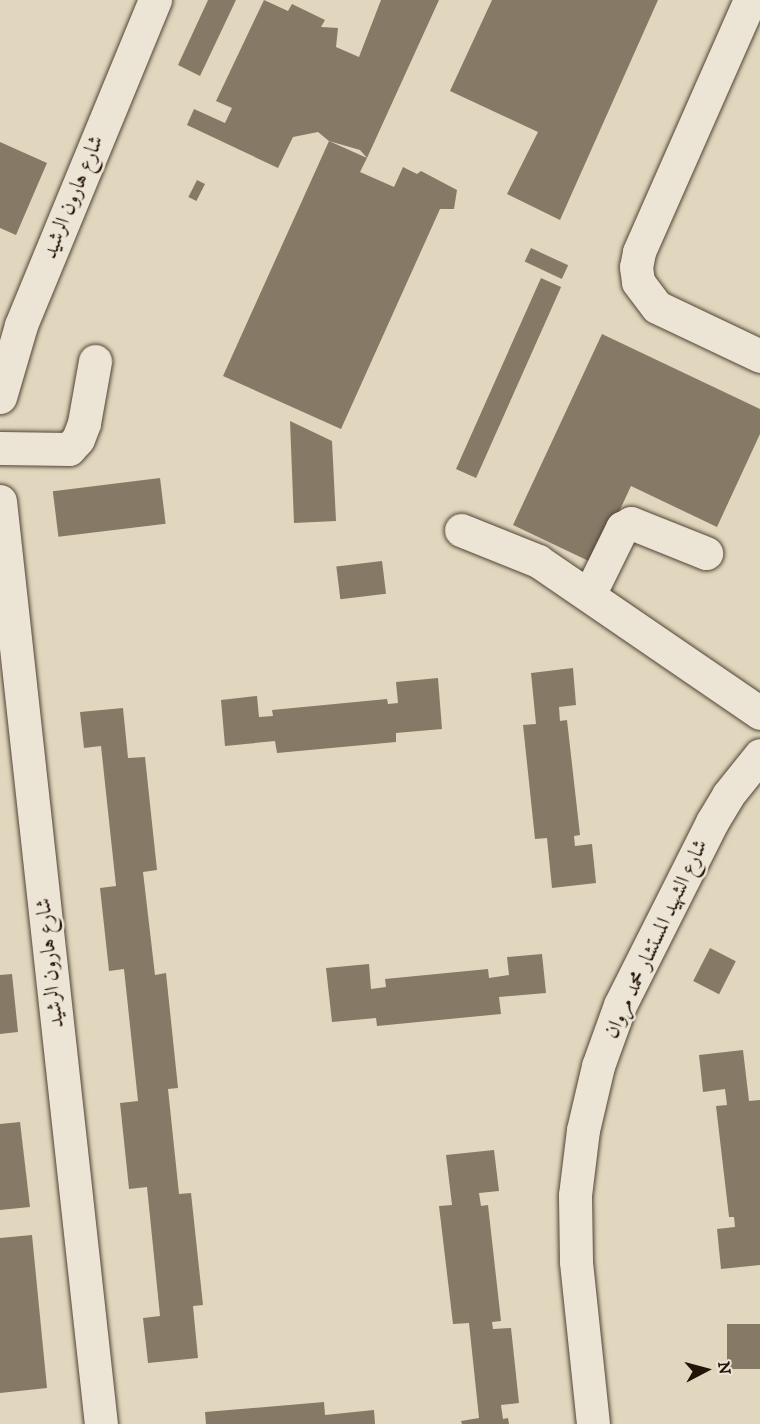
<!DOCTYPE html>
<meta charset="utf-8">
<style>
body{margin:0}
#map{position:relative;width:760px;height:1424px;overflow:hidden;background:#e1d7be;font-family:"IM FELL DW Pica",Amiri,serif}
div>[style]{position:absolute}
.building>*{inset:0;background:#867966;transform-origin:0 0}
.roads{filter:drop-shadow(0 0 2px #534435) drop-shadow(0 0 2px #534435)}
.minor>*{height:33px;margin:-16.5px;padding:0 16.5px;transform-origin:16.5px;border-radius:16.5px;background:#ece5d5}
span{translate:-50% -50%;white-space:nowrap;text-align:center;line-height:1.15;-webkit-text-stroke:5px #ece5d5;paint-order:stroke}
.street-label{font-size:21px;color:#241307}
.north{position:absolute;left:676px;top:1340px;width:60px;height:60px;-webkit-text-stroke:4px #ece5d5;paint-order:stroke;rotate:84deg;font-size:16px;font-weight:700;line-height:24px;text-align:center;color:#241307}
.north::after{content:'';display:block;margin:auto;width:21px;height:27px;background:#241307;clip-path:polygon(50% 0,100% 100%,50% 72%,0 100%)}
</style>
<div id="map">
<div class="building">
<i style="clip-path:polygon(208px 0,236px 0,200px 76px,178px 65px)"></i>
<i style="clip-path:polygon(264px 0,288px 11px,292px 4px,325px 20px,321px 27px,338px 28px,336px 47px,359px 57px,381px 0,439px 0,367px 158px,360px 150px,329px 141px,367px 158px,360px 172px,394px 187px,403px 167px,417px 174px,421px 171px,457px 190px,454px 209px,440px 209px,341px 429px,223px 376px,329px 141px,318px 132px,293px 137px,278px 168px,187px 125px,194px 109px,225px 123px,232px 108px,216px 101px)"></i>
<i style="clip-path:polygon(492px 0,658px 0,560px 220px,507px 194px,538px 132px,450px 91px)"></i>
<i style="clip-path:polygon(0 142px,47px 163px,16px 235px,0 228px)"></i>
<i style="left:197px;top:180px;width:9px;height:19px;rotate:27deg"></i>
<i style="left:531px;top:248px;width:41px;height:15px;rotate:25deg"></i>
<i style="left:541px;top:278px;width:22px;height:209px;rotate:24deg"></i>
<i style="clip-path:polygon(602px 334px,760px 409px,760px 434px,717px 527px,631px 486px,595px 564px,513px 525px)"></i>
<i style="clip-path:polygon(290px 421px,332px 441px,336px 521px,294px 523px)"></i>
<i style="left:160px;top:478px;width:46px;height:108px;rotate:83deg"></i>
<i style="left:382px;top:561px;width:33px;height:46px;rotate:83deg"></i>
<i style="clip-path:polygon(573px 668px,576px 705px,559px 707px,560px 721px,567px 720px,580px 835px,574px 836px,575px 846px,592px 844px,596px 883px,552px 888px,547px 838px,535px 839px,523px 725px,536px 724px,531px 673px)"></i>
<i style="clip-path:polygon(438px 678px,442px 729px,396px 733px,396px 742px,277px 753px,275px 741px,225px 746px,221px 700px,257px 696px,259px 717px,273px 716px,272px 710px,387px 699px,388px 704px,398px 703px,396px 682px)"></i>
<i style="clip-path:polygon(123px 708px,128px 758px,145px 757px,157px 870px,143px 872px,155px 975px,166px 973px,178px 1088px,168px 1089px,179px 1194px,191px 1193px,203px 1305px,193px 1306px,198px 1358px,148px 1363px,143px 1318px,160px 1316px,147px 1187px,129px 1189px,120px 1103px,138px 1101px,124px 969px,109px 971px,100px 888px,116px 886px,101px 746px,84px 748px,80px 712px)"></i>
<i style="left:710px;top:948px;width:29px;height:37px;rotate:27deg"></i>
<i style="clip-path:polygon(542px 954px,546px 993px,499px 997px,501px 1014px,377px 1026px,376px 1018px,332px 1022px,326px 968px,369px 964px,371px 989px,386px 987px,385px 979px,488px 969px,489px 978px,509px 975px,507px 957px)"></i>
<i style="clip-path:polygon(12px 974px,18px 1032px,0 1034px,0 975px)"></i>
<i style="clip-path:polygon(743px 1050px,749px 1101px,760px 1100px,760px 1265px,721px 1269px,717px 1229px,735px 1227px,734px 1217px,729px 1217px,716px 1106px,727px 1105px,725px 1089px,703px 1092px,699px 1055px)"></i>
<i style="clip-path:polygon(20px 1122px,30px 1207px,0 1210px,0 1124px)"></i>
<i style="clip-path:polygon(494px 1150px,499px 1191px,479px 1193px,481px 1206px,488px 1205px,501px 1321px,492px 1322px,493px 1329px,511px 1328px,519px 1403px,501px 1405px,503px 1419px,508px 1418px,509px 1424px,462px 1424px,461px 1421px,479px 1418px,469px 1323px,453px 1324px,439px 1206px,452px 1205px,446px 1155px)"></i>
<i style="clip-path:polygon(32px 1235px,47px 1388px,0 1393px,0 1238px)"></i>
<i style="left:760px;top:1324px;width:45px;height:33px;rotate:90deg"></i>
<i style="clip-path:polygon(324px 1402px,325px 1415px,374px 1410px,375px 1424px,206px 1424px,205px 1412px)"></i>
</div>
<div class="roads">
<div class="minor">
<i style="left:750px;top:0;width:275px;rotate:113.8deg"></i>
<i style="left:639px;top:252px;width:15px;rotate:101deg"></i>
<i style="left:636px;top:267px;width:15px;rotate:82deg"></i>
<i style="left:638px;top:282px;width:31px;rotate:53deg"></i>
<i style="left:657px;top:307px;width:114px;rotate:25.4deg"></i>
<i style="left:0;top:397px;width:75px;rotate:-73.7deg"></i>
<i style="left:21px;top:325px;width:352px;rotate:-67.6deg"></i>
<i style="left:0;top:448px;width:69px;rotate:0.8deg"></i>
<i style="left:69px;top:449px;width:13px;rotate:-48deg"></i>
<i style="left:78px;top:439px;width:17px;rotate:-69deg"></i>
<i style="left:84px;top:423px;width:63px;rotate:-79.9deg"></i>
<i style="left:0;top:501px;width:929px;rotate:83.76deg"></i>
<i style="left:461px;top:530px;width:83px;rotate:21.9deg"></i>
<i style="left:538px;top:561px;width:269px;rotate:34.4deg"></i>
<i style="left:589px;top:595px;width:75px;rotate:-63.8deg"></i>
<i style="left:622px;top:528px;width:10px;rotate:-29deg"></i>
<i style="left:631px;top:523px;width:81px;rotate:21.8deg"></i>
<i style="left:593px;top:1424px;width:164px;rotate:-96deg"></i>
<i style="left:576px;top:1261px;width:66px;rotate:-90.9deg"></i>
<i style="left:575px;top:1195px;width:65px;rotate:-83deg"></i>
<i style="left:583px;top:1130px;width:66px;rotate:-76.8deg"></i>
<i style="left:598px;top:1066px;width:65px;rotate:-70.2deg"></i>
<i style="left:620px;top:1005px;width:205px;rotate:-63.3deg"></i>
<i style="left:712px;top:822px;width:31px;rotate:-59deg"></i>
<i style="left:728px;top:795px;width:51px;rotate:-51.3deg"></i>
</div>
</div>
<div class="street-label">
<span style="left:73px;top:197px;rotate:-68deg">شارع هارون الرشيد</span>
<span style="left:656px;top:939px;rotate:-65deg">شارع الشهيد المستشار محمد مروان</span>
<span style="left:50px;top:963px;rotate:-96deg">شارع هارون الرشيد</span>
</div>
<div class="north">N</div>
</div>
